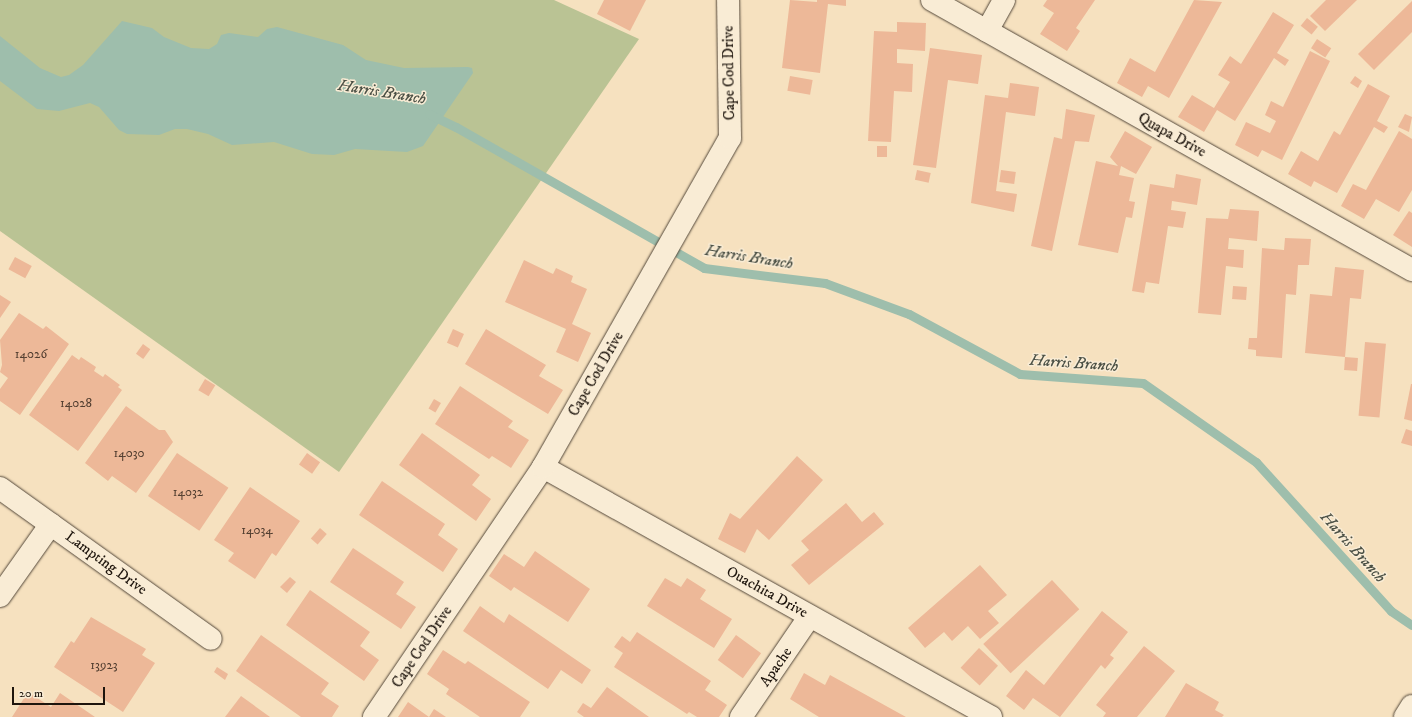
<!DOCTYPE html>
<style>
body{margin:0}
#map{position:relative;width:1412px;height:717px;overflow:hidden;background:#f6e1bf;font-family:"IM FELL DW Pica",serif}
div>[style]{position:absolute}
.green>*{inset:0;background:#bac394}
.water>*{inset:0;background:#9ebeac}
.stream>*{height:9px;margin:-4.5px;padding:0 4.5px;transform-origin:4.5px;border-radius:4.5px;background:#9ebeac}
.building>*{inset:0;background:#edb898;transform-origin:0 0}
.roads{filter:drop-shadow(0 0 1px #54483a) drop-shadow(0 0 1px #54483a)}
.minor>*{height:22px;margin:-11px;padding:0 11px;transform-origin:11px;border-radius:11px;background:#f9ecd5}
span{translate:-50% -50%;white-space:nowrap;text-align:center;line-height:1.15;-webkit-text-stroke:3px #f9ecd5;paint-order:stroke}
.number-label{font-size:13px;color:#523e30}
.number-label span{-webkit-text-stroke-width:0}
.street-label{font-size:15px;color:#1e150d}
.water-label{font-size:16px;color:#4b5045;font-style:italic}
.scale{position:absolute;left:12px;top:687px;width:93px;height:18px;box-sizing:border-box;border:2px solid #1e150d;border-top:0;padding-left:5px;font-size:12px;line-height:14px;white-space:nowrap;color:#1e150d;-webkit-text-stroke:3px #f9ecd5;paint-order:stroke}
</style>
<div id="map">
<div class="green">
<i style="clip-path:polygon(0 0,554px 0,639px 39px,339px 472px,0 231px)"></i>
</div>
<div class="water">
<i style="clip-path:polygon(122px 21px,152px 28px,164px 37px,191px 48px,209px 49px,217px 44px,221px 35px,229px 33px,258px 37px,267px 29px,277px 27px,343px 45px,366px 60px,404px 68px,468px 67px,472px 68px,473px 73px,423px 146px,407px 152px,355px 149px,334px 155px,312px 154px,274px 142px,232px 145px,208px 134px,187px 129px,175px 129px,159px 135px,127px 134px,119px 130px,99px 107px,90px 103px,59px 111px,37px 109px,0 81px,0 36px,40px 68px,61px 77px,69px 75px,83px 65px)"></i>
</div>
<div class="stream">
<i style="left:429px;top:114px;width:30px;rotate:26deg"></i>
<i style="left:456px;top:127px;width:285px;rotate:29.6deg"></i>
<i style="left:704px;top:268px;width:122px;rotate:7.1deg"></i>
<i style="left:825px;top:283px;width:90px;rotate:20.3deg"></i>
<i style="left:909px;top:314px;width:126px;rotate:28.4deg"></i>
<i style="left:1020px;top:374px;width:123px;rotate:4.2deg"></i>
<i style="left:1143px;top:383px;width:138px;rotate:35deg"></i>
<i style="left:1256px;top:462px;width:201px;rotate:47.8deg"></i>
<i style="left:1391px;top:611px;width:25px;rotate:34deg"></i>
</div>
<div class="building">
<i style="clip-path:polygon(604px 0,646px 0,630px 31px,597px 14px)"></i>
<i style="clip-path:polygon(790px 0,817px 2px,817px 0,846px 0,846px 6px,828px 4px,820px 73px,782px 68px)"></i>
<i style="clip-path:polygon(1047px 0,1095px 0,1076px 28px,1080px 31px,1067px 51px,1040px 34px,1054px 13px,1043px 6px)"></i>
<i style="clip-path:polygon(1194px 0,1222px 2px,1169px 98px,1148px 86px,1142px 97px,1117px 83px,1130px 58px,1155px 72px)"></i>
<i style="clip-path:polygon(1326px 0,1357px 0,1325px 31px,1310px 16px)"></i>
<i style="clip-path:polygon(1412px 1px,1412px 32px,1374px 70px,1358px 54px)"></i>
<i style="clip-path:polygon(1273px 12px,1294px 25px,1277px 53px,1289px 60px,1285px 66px,1274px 58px,1235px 121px,1217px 110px,1204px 132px,1178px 117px,1192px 95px,1214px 108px,1230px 82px,1218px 75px,1230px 56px,1241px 64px)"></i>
<i style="left:1307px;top:18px;width:14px;height:10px;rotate:39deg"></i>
<i style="clip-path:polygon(897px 22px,926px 23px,925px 51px,897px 49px,897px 63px,913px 64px,912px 92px,894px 91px,891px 142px,868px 141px,874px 31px,897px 32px)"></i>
<i style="left:1317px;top:39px;width:17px;height:11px;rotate:33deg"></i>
<i style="clip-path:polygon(930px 48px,982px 55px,978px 84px,948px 80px,936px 168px,913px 165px)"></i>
<i style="clip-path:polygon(1310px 51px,1330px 61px,1282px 160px,1262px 150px,1258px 157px,1235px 145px,1246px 122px,1270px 133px,1276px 121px,1265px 115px,1271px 101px,1283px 107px)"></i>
<i style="left:790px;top:76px;width:23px;height:15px;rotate:10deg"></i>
<i style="clip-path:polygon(1355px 76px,1362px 81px,1358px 88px,1350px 83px)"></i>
<i style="clip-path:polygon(1010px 83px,1039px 87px,1035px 116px,1006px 112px,996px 191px,1017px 194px,1014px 212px,971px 203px,985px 95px,1008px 98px)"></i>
<i style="clip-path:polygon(1368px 84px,1390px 96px,1377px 121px,1388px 127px,1384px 133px,1374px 127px,1337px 193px,1314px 181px,1311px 187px,1288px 174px,1301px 151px,1318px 161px,1334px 131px,1340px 135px)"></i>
<i style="clip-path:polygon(1066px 109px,1095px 115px,1089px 142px,1075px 141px,1052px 251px,1031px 246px,1054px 137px,1062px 139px)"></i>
<i style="clip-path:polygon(1405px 114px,1412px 117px,1409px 132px,1398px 127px)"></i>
<i style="clip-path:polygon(1125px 131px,1152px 147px,1136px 174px,1121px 166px,1119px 175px,1134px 178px,1129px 201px,1135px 202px,1132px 218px,1126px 217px,1118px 253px,1078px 245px,1096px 161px,1118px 166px,1110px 157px)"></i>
<i style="clip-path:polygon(1399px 131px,1412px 139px,1412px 190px,1399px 212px,1376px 199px,1364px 219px,1341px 206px,1353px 184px,1366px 190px)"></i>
<i style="left:877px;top:146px;width:10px;height:11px"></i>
<i style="left:917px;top:170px;width:14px;height:10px;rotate:12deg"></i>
<i style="left:1001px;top:170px;width:15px;height:12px;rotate:8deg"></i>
<i style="clip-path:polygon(1176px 174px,1201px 179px,1197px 205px,1172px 201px,1171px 210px,1186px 212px,1183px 228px,1168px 226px,1159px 284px,1146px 282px,1144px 293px,1132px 291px,1150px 184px,1174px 188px)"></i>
<i style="clip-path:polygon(1230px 209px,1259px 211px,1257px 241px,1229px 238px,1228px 249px,1244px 250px,1243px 268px,1226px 266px,1221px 315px,1198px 313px,1206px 218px,1228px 219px)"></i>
<i style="clip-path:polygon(1409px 211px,1412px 213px,1412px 247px,1393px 235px)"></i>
<i style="clip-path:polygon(1285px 238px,1311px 239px,1309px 265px,1298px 265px,1296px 295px,1286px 294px,1282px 358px,1256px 356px,1256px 350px,1248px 349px,1249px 338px,1257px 338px,1262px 248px,1284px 250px)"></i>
<i style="left:15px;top:257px;width:19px;height:14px;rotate:28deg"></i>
<i style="clip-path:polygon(524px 260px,553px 274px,556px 268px,573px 276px,571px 282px,587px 289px,572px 324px,591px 333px,578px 362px,556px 352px,566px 329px,505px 302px)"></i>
<i style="clip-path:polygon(1335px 267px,1364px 270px,1361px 299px,1350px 298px,1345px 357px,1305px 353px,1310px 294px,1332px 296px)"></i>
<i style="left:1233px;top:286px;width:14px;height:13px;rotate:4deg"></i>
<i style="clip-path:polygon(0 295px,11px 302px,0 318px)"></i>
<i style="clip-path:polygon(19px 313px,43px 329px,46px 326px,69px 344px,20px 415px,0 401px,0 389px,8px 378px,0 372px,2px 365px,0 340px)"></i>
<i style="left:453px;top:329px;width:12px;height:15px;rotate:24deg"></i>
<i style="clip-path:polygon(486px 329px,546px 365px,539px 376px,563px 390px,548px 414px,465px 364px)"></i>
<i style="left:1365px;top:342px;width:21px;height:74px;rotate:5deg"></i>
<i style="left:143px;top:344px;width:9px;height:12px;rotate:36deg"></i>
<i style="clip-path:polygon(72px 355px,79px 360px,81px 357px,96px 367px,94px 371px,103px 377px,105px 374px,120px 385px,118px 387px,122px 390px,78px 451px,29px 415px)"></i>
<i style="left:1345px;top:357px;width:13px;height:13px;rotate:4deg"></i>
<i style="left:205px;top:379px;width:12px;height:13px;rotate:31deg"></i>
<i style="clip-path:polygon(1411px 384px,1412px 384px,1412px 421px,1404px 419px)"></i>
<i style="clip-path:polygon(460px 386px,513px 421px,508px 427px,529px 440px,511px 468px,492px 456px,489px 459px,435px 424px)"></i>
<i style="left:434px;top:399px;width:8px;height:11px;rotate:30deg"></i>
<i style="clip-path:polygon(126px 406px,159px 430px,165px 430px,173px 442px,136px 493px,112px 476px,108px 481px,85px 463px)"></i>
<i style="clip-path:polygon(1406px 429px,1412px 431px,1412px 446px,1401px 443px)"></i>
<i style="clip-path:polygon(422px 433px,480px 475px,472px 485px,491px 499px,476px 521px,399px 465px)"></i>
<i style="left:177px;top:453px;width:62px;height:52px;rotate:34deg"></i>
<i style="left:307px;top:453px;width:16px;height:14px;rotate:35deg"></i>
<i style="clip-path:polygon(797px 456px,823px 480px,769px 540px,757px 529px,745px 553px,718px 539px,730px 513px,740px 519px)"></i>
<i style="clip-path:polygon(382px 481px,445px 524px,438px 535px,458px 549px,443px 572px,359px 515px)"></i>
<i style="clip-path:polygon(250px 487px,300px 521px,276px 556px,272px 553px,255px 579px,228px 561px,234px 553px,214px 540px)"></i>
<i style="clip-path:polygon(846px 503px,862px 522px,874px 512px,884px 524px,809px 585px,791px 565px,809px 550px,801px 541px)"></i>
<i style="left:320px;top:528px;width:9px;height:14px;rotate:41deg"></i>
<i style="clip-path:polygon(353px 548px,404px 582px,396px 594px,416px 607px,401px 629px,330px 582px)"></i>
<i style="clip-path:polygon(535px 551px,590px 589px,568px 622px,514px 587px,511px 591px,489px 576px,504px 554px,524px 567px)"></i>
<i style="clip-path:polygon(980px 565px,1007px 595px,988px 611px,999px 623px,980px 639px,968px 626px,952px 641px,944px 632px,925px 648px,908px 628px)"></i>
<i style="clip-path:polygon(290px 577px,296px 582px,287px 593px,280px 587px)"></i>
<i style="clip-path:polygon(665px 578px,681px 587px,687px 578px,706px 590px,700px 599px,732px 619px,714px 648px,647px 606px)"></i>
<i style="left:1052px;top:580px;width:40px;height:94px;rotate:47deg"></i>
<i style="clip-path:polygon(310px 590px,370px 632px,360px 646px,379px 660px,364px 681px,286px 625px)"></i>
<i style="clip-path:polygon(480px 606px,504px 623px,509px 614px,591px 670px,582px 684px,561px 670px,548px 689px,463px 631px)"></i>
<i style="clip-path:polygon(1102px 611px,1128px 632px,1110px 655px,1114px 658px,1105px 669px,1101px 665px,1060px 717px,1033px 698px,1024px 710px,1006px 696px,1026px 670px,1044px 685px)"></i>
<i style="clip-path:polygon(91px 617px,146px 649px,142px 655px,155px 663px,123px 712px,54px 667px,71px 641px,74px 643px)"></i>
<i style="clip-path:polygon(637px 632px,711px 681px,705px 690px,727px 705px,719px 717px,697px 717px,689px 712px,687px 714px,614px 667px,623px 653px,614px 647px,622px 636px,630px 642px)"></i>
<i style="clip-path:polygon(261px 635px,329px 683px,321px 694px,339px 706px,332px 717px,301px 717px,236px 671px)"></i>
<i style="left:736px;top:635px;width:31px;height:31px;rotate:36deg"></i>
<i style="clip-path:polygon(1144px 646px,1175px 671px,1137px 717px,1103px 717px,1106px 713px,1096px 705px)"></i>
<i style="left:979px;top:648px;width:26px;height:27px;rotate:43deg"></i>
<i style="clip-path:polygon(443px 650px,465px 664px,468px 661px,530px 702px,520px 717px,480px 717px,446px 694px,449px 689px,427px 674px)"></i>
<i style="clip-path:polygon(217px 667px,228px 674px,225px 680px,214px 672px)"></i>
<i style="clip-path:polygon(804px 673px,825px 685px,830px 675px,906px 717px,819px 717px,790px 699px)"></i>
<i style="clip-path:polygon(1186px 683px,1219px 702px,1215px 710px,1224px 715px,1222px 717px,1165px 717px)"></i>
<i style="clip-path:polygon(607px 687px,649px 717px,584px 717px,577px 712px,583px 703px,591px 708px)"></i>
<i style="clip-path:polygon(28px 692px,51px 707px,60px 693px,95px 717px,12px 717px)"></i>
<i style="clip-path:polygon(241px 696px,270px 717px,225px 717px)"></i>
<i style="clip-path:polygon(408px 702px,429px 717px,434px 709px,446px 717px,398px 717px)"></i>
</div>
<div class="roads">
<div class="minor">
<i style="left:932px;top:0;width:551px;rotate:29.36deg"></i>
<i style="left:987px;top:31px;width:35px;rotate:-61deg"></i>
<i style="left:543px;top:467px;width:513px;rotate:29.16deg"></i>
<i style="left:0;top:488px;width:259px;rotate:35.6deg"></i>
<i style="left:0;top:596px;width:88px;rotate:-54.7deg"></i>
<i style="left:374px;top:717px;width:302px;rotate:-55.9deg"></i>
<i style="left:543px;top:467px;width:378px;rotate:-60.4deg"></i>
<i style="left:730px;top:138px;width:138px;rotate:-90.8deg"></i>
<i style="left:741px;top:717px;width:122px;rotate:-55.7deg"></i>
<i style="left:1405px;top:717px;width:13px;rotate:-58deg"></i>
</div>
</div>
<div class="number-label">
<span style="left:31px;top:354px">14026</span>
<span style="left:76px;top:403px">14028</span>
<span style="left:129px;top:453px">14030</span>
<span style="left:188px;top:492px">14032</span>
<span style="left:257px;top:530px">14034</span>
<span style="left:104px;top:665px">13923</span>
</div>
<div class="street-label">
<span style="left:729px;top:73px;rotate:-91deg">Cape Cod Drive</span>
<span style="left:1172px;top:135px;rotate:29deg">Quapa Drive</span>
<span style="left:596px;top:374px;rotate:-60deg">Cape Cod Drive</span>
<span style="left:106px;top:563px;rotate:36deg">Lampting Drive</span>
<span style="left:767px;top:592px;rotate:29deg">Ouachita Drive</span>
<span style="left:422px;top:647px;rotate:-56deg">Cape Cod Drive</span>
<span style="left:776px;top:667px;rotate:-55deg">Apache</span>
</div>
<div class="water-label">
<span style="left:382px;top:92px;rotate:9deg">Harris Branch</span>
<span style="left:749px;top:257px;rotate:9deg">Harris Branch</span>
<span style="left:1074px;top:363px;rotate:4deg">Harris Branch</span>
<span style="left:1353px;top:547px;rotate:48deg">Harris Branch</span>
</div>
<div class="scale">20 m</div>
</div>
